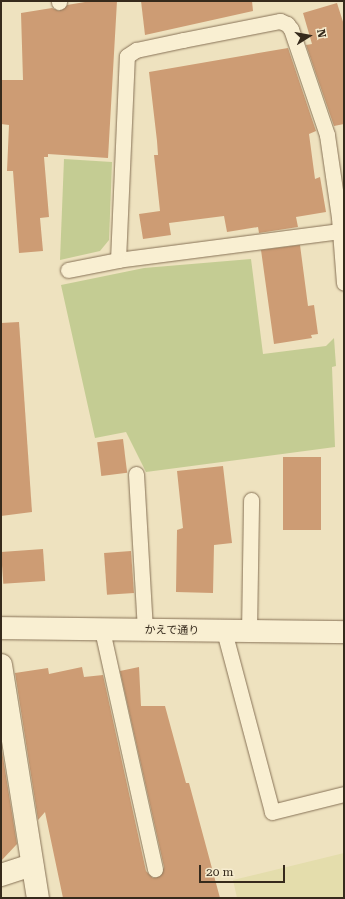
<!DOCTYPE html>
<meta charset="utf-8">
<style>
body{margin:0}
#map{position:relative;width:345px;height:899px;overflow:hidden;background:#eee2bf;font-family:"Roboto Serif","Noto Sans JP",serif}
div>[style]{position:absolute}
.farmland>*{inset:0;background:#e4ddac}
.green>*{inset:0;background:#c4cc93}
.building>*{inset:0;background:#cd9c74;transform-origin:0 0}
.roads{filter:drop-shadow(0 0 1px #877257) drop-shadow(0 0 1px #877257)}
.lane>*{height:15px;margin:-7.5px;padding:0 7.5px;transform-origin:7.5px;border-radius:7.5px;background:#f9efd2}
.street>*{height:22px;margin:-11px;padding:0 11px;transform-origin:11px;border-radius:11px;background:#f9efd2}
.secondary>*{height:22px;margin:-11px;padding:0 11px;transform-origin:11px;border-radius:11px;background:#f9efd2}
span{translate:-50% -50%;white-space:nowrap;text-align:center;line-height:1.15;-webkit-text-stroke:3px #f6eccf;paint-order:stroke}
.street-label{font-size:11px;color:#362a1c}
.frame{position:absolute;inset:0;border:2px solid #362a1c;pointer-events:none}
.north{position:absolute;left:289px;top:16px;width:40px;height:40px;-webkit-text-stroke:3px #f6eccf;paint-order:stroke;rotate:79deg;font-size:11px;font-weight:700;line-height:16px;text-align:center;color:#362a1c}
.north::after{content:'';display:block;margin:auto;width:14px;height:18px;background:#362a1c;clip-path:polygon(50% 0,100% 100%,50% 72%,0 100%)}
.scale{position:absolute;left:199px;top:865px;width:86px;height:18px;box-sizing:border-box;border:2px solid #362a1c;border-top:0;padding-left:5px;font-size:12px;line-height:14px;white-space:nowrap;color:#362a1c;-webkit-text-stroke:3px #f6eccf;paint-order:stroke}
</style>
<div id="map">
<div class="farmland">
<i style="clip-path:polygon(344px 853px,344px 898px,237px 898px,233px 880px)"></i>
</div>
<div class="green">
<i style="clip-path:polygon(64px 159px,112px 162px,109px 240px,100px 251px,60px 260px)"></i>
<i style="clip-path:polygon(251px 259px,263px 354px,326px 346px,334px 338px,336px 366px,332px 367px,335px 447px,146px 472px,126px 432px,95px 438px,61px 285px,144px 268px)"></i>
</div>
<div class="building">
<i style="clip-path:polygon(91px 1px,117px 1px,108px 158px,48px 154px,48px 157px,44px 157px,49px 217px,40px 218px,43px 251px,19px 253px,13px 171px,7px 171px,9px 125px,1px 124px,1px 80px,23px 80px,21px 13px,52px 8px,59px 11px,67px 5px)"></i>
<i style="clip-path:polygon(141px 1px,252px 1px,253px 11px,145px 35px)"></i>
<i style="clip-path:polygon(337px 3px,344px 25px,344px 124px,334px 126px,306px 45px,312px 44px,303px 13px)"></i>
<i style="clip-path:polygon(288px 48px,316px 131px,309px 134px,315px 179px,320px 177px,326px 212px,296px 217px,298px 227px,259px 233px,258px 227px,227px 232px,224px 216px,169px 223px,171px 235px,143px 239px,139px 214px,160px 211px,154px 155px,158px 155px,157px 141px,149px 72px)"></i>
<i style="clip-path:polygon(300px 245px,308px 306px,314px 305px,318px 334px,311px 335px,312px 338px,274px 344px,261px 250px)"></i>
<i style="clip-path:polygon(19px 322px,32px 512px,1px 516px,1px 323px)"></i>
<i style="left:123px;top:439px;width:34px;height:26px;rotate:83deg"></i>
<i style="left:283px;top:457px;width:38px;height:73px"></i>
<i style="clip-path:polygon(223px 466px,232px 543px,214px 545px,213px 593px,176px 592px,177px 530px,183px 528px,177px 471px)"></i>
<i style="left:43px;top:549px;width:32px;height:42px;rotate:86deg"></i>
<i style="left:131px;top:551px;width:42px;height:27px;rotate:86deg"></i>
<i style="clip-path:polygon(82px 667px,84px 677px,103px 675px,146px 871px,153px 878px,161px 875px,164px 867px,120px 671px,139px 667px,141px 706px,165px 706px,186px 783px,189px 783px,220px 898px,63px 898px,45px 812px,38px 820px,15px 673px,48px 668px,49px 674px)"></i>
<i style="clip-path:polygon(1px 745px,17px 844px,1px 861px)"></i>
</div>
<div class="roads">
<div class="lane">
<i style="left:59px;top:2px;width:1px;rotate:-90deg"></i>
<i style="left:344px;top:231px;width:4px;rotate:180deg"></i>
<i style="left:340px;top:231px;width:224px;rotate:172.6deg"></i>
<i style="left:118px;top:260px;width:204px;rotate:-87.5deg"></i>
<i style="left:127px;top:56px;width:11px;rotate:-34deg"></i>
<i style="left:136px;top:50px;width:48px;rotate:-12deg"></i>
<i style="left:183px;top:40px;width:99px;rotate:-11.1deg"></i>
<i style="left:280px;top:21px;width:8px;rotate:23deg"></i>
<i style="left:287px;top:24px;width:6px;rotate:51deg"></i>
<i style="left:291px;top:29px;width:112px;rotate:71.2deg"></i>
<i style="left:327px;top:135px;width:83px;rotate:81.7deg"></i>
<i style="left:339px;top:217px;width:14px;rotate:86deg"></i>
<i style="left:340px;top:231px;width:52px;rotate:85.6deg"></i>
<i style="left:68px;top:270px;width:51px;rotate:-11.3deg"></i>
<i style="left:136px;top:474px;width:156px;rotate:86.7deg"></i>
<i style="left:102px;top:630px;width:245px;rotate:77.5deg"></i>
<i style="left:224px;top:631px;width:187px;rotate:75.1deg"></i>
<i style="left:272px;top:812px;width:74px;rotate:-14deg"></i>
<i style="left:249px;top:632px;width:132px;rotate:-89.1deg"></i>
</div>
<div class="street">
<i style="left:1px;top:665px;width:236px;rotate:81deg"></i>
<i style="left:1px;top:875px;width:33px;rotate:-18deg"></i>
</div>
<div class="secondary">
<i style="left:1px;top:628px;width:343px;rotate:0.7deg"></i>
</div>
</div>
<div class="street-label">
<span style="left:172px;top:631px;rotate:1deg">かえで通り</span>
</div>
<div class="frame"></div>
<div class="north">N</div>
<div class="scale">20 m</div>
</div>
